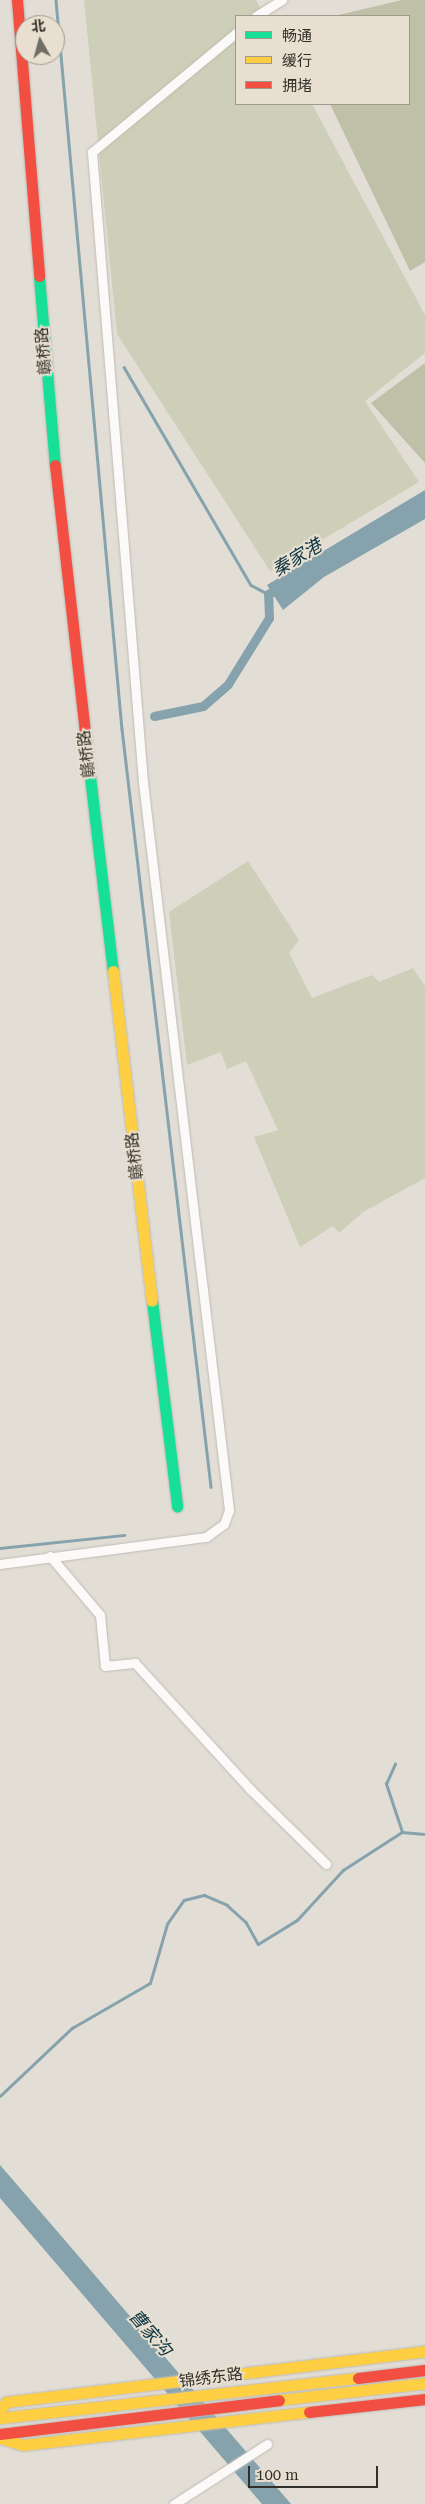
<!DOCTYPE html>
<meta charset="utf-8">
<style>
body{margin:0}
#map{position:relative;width:425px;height:2504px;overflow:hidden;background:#e2ded6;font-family:"Roboto Serif","Noto Sans SC",serif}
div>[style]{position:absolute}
.green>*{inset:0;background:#cdcfb8}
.forest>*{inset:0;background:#bfc0a8}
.water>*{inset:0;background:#86a3ad}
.stream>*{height:2.5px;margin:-1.25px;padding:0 1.25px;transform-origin:1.25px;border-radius:1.25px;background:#86a3ad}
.canal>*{height:9px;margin:-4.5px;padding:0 4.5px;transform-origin:4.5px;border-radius:4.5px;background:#86a3ad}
.roads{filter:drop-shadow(0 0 1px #bebbb4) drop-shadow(0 0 1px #bebbb4)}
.street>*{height:9px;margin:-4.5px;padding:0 4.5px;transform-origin:4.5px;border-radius:4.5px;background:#fbfaf9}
.fast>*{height:11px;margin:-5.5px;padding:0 5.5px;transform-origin:5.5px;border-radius:5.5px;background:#16e098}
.slow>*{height:11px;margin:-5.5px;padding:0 5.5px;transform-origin:5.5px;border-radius:5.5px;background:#ffcf43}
.jam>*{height:11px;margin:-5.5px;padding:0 5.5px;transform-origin:5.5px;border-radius:5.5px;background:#f24e42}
span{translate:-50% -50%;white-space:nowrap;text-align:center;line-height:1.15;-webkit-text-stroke:4px #e8dfd0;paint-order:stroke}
.street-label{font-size:16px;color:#322f29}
.water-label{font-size:18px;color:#0c3543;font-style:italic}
.legend{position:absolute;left:235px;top:15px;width:175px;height:90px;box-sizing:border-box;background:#e8dfd0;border:1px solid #9f998d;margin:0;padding:6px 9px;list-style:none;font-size:15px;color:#322f29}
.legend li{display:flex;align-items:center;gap:10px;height:25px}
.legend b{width:25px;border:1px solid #9f998d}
.north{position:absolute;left:15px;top:15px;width:50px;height:50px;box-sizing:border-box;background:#e8dfd0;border:1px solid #9f998d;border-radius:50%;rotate:353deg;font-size:14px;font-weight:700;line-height:20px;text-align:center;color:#322f29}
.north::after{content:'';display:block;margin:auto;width:18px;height:22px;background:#706c66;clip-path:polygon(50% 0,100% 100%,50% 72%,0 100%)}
.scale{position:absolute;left:248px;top:2466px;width:130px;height:22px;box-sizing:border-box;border:2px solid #322f29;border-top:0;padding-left:6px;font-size:15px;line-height:18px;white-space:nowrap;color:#322f29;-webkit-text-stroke:4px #e8dfd0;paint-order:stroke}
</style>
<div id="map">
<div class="green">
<i style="clip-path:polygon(84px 0,256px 0,265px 16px,236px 16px,236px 104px,312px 104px,425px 315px,425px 353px,365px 401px,419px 482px,270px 571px,117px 334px)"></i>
<i style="clip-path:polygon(248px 861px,299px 940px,289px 953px,312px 998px,372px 975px,379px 982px,413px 968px,425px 986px,425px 1178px,363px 1212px,339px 1233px,333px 1226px,300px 1247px,254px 1137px,278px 1130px,246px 1061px,227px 1069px,221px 1052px,187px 1065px,169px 912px)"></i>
</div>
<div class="forest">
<i style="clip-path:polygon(402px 0,425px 0,425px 262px,410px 271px,330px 104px,409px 104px,409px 16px,334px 16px)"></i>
<i style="clip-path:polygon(425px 363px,425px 463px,371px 403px)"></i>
</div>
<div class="water">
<i style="clip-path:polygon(425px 490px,425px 519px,324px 577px,283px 610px,267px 585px)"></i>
<i style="clip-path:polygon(0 2165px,57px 2231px,291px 2504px,262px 2504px,0 2198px)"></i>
</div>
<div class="stream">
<i style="left:56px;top:0;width:732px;rotate:84.83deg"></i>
<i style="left:122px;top:729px;width:763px;rotate:83.3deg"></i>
<i style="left:124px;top:367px;width:252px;rotate:59.8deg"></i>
<i style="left:251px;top:585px;width:19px;rotate:28deg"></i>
<i style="left:0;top:1548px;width:125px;rotate:-6deg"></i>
<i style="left:402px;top:1832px;width:23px;rotate:5deg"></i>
<i style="left:0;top:2096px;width:99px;rotate:-43.4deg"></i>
<i style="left:72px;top:2028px;width:90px;rotate:-30deg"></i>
<i style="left:150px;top:1983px;width:61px;rotate:-73.9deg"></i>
<i style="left:167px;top:1924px;width:29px;rotate:-55deg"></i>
<i style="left:184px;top:1900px;width:21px;rotate:-14deg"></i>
<i style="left:204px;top:1895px;width:25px;rotate:23deg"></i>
<i style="left:227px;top:1905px;width:25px;rotate:42deg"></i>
<i style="left:246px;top:1922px;width:25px;rotate:61deg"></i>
<i style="left:258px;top:1944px;width:46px;rotate:-31.6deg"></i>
<i style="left:297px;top:1920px;width:68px;rotate:-47.4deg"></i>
<i style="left:343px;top:1870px;width:70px;rotate:-32.8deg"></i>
<i style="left:402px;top:1832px;width:51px;rotate:-108.4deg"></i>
<i style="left:386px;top:1784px;width:22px;rotate:-66deg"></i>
</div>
<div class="canal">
<i style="left:154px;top:716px;width:50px;rotate:-11.5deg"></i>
<i style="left:203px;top:706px;width:33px;rotate:-41deg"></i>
<i style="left:228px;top:684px;width:78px;rotate:-58.2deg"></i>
<i style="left:269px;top:618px;width:24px;rotate:-92deg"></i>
<i style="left:268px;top:594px;width:15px;rotate:-28deg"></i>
</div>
<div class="roads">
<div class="street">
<i style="left:256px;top:16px;width:31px;rotate:-32deg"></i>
<i style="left:50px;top:1556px;width:77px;rotate:49.7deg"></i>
<i style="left:100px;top:1615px;width:51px;rotate:84.4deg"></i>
<i style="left:105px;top:1666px;width:30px;rotate:-6deg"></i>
<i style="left:135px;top:1663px;width:171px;rotate:47.6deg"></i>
<i style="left:250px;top:1789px;width:107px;rotate:44.6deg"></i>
<i style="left:0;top:1564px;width:208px;rotate:-7.5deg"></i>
<i style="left:206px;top:1537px;width:22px;rotate:-36deg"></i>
<i style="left:224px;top:1524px;width:15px;rotate:-70deg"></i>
<i style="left:229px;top:1510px;width:733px;rotate:-96.74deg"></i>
<i style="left:143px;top:782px;width:632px;rotate:-94.63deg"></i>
<i style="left:92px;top:152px;width:187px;rotate:-39.6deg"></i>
<i style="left:174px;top:2504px;width:111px;rotate:-32.8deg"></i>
</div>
<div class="fast">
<i style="left:39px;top:276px;width:190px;rotate:85.2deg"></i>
<i style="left:87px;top:751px;width:222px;rotate:83.3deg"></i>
<i style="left:152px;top:1301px;width:207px;rotate:83deg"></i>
</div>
<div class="slow">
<i style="left:113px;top:971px;width:332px;rotate:83.3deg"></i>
<i style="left:279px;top:2400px;width:147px;rotate:-6.6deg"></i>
<i style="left:0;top:2410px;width:10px;rotate:-53deg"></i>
<i style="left:6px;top:2402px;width:422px;rotate:-6.9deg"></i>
<i style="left:0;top:2418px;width:360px;rotate:-6.4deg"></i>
<i style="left:0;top:2438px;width:24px;rotate:17deg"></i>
<i style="left:23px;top:2445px;width:288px;rotate:-6.6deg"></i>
</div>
<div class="jam">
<i style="left:17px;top:0;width:277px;rotate:85.4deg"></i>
<i style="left:55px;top:465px;width:288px;rotate:83.6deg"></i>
<i style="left:358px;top:2378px;width:67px;rotate:-6.8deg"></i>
<i style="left:309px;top:2412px;width:117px;rotate:-6.4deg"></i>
<i style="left:0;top:2434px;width:281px;rotate:-6.9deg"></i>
</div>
</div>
<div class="street-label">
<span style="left:44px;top:351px;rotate:-95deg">赣桥路</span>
<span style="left:87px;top:754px;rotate:-97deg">赣桥路</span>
<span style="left:135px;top:1156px;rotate:-97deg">赣桥路</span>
<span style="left:211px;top:2378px;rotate:-7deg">锦绣东路</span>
</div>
<div class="water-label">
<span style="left:297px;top:558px;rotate:-31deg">秦家港</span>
<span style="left:150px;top:2333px;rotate:49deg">曹家沟</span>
</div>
<ul class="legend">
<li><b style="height:6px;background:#16e098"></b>畅通</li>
<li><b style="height:6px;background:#ffcf43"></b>缓行</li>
<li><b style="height:6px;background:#f24e42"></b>拥堵</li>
</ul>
<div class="north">北</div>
<div class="scale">100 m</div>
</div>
